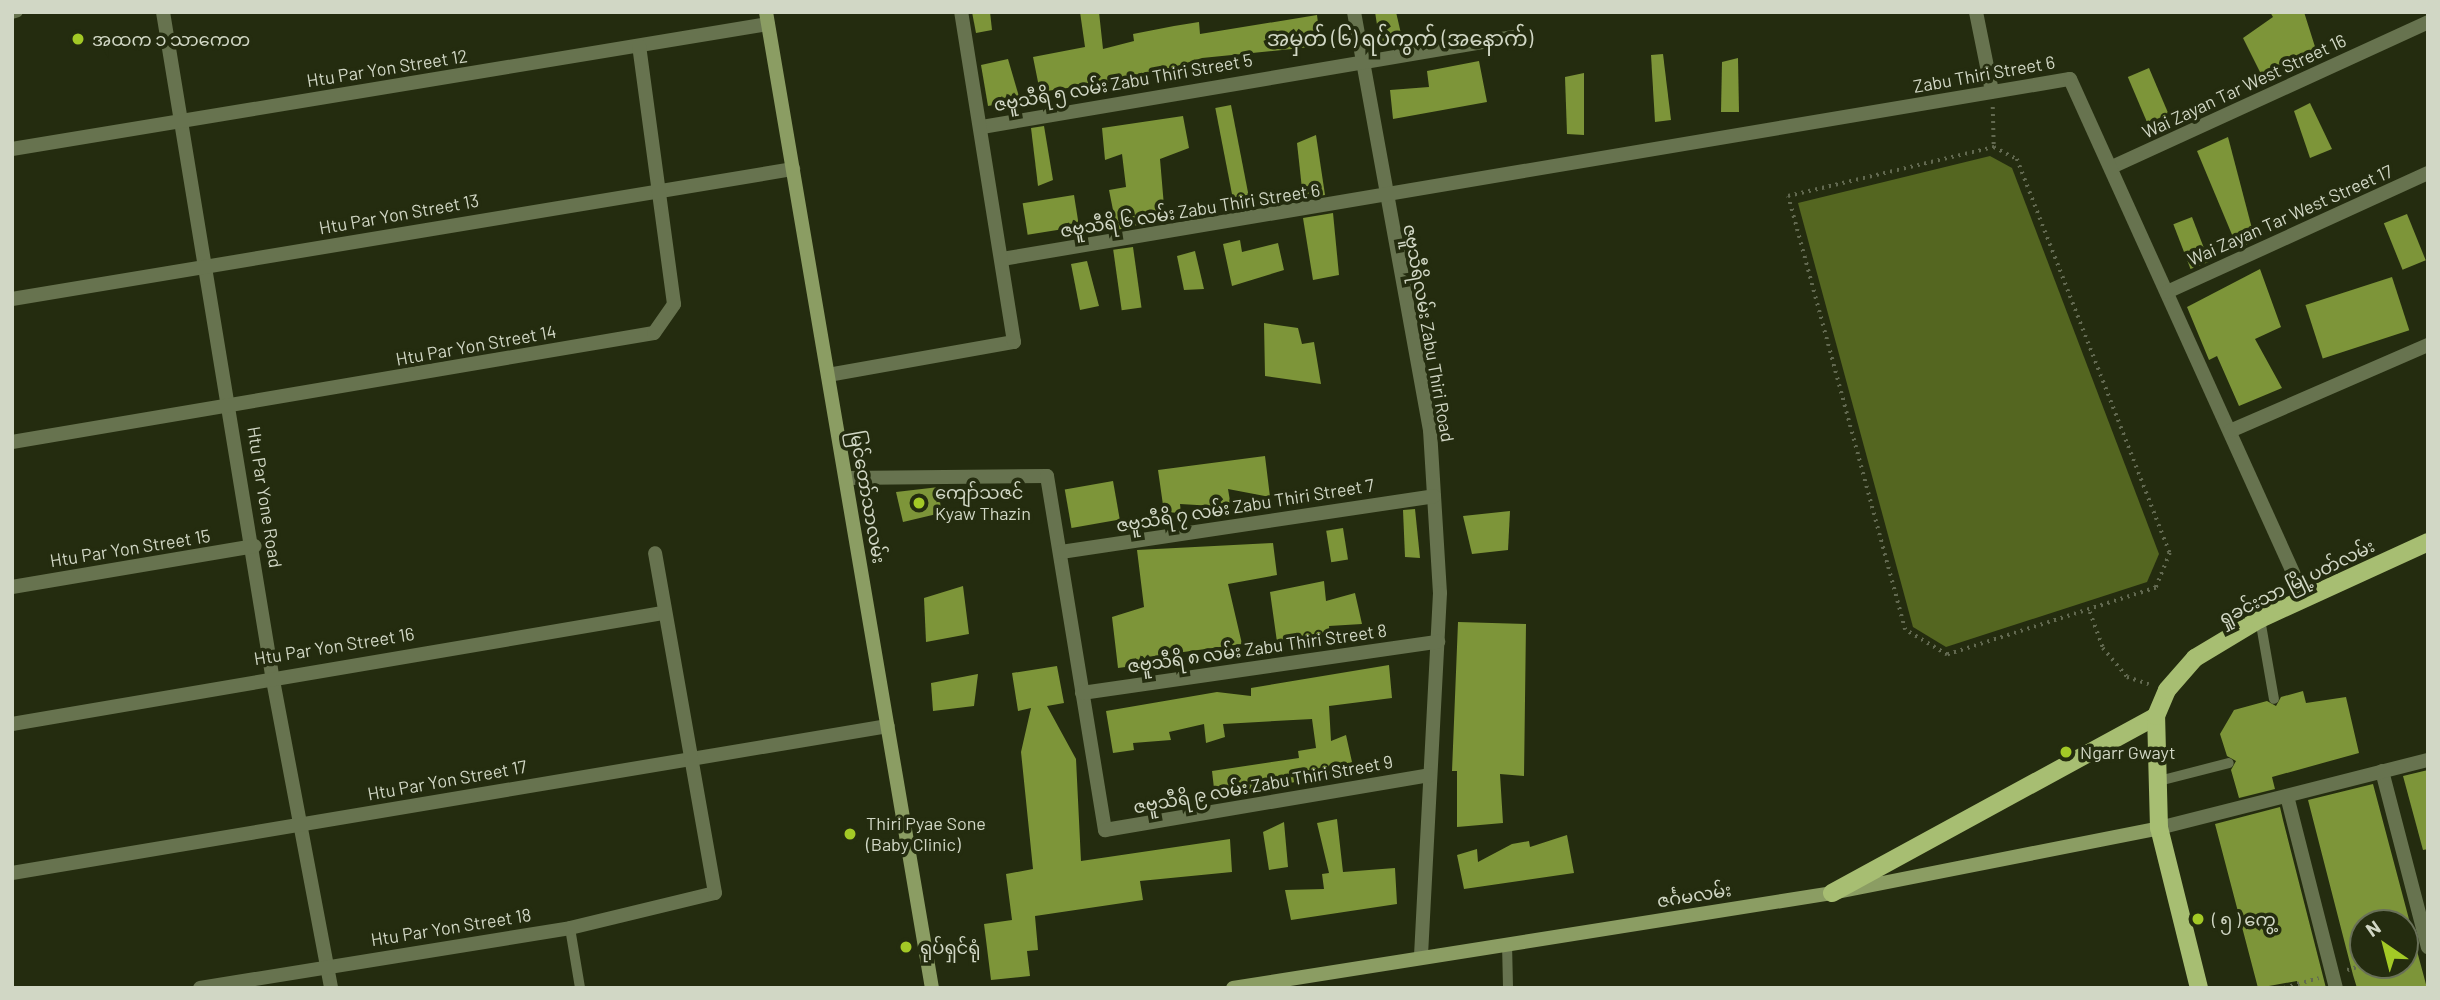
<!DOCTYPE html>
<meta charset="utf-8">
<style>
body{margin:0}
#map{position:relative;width:2440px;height:1000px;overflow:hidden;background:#242c0f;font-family:Barlow,"Noto Sans Myanmar",sans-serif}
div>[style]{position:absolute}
.water>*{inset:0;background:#546620}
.building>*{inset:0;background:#7d9539;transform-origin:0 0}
.path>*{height:3.5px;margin-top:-1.75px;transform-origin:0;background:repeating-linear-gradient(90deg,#626950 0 2px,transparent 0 7px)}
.lane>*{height:10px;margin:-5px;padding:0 5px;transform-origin:5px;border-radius:5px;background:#67734f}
.street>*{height:14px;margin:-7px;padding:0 7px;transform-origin:7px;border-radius:7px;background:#67734f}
.secondary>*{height:14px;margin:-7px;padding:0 7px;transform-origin:7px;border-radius:7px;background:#8b9d63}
.primary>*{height:18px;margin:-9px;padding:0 9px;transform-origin:9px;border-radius:9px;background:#a7be72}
.dots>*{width:19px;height:19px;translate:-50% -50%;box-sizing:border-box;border:4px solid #242c0f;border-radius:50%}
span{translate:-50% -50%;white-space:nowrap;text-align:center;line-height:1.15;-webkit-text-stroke:7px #242c0f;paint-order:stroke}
.poi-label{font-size:18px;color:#d1d7c5}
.left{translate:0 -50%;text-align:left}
.street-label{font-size:18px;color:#d1d7c5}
.quarter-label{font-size:21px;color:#d1d7c5}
.frame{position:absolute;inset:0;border:14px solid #d1d7c5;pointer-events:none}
.north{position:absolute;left:2349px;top:909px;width:70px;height:70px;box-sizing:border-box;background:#242c0f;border:2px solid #697058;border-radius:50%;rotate:325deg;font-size:19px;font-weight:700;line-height:28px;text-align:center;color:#d1d7c5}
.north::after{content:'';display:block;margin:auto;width:24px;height:32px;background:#a3c926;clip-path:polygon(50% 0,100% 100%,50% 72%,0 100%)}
</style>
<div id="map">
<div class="water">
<i style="clip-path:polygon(1990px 156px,2012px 168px,2159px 554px,2147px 582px,1946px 647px,1913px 627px,1798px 203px)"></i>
</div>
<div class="building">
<i style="clip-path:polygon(972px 12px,990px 12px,992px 30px,976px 33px)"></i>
<i style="clip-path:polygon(1080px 12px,1099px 12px,1103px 49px,1134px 41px,1133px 34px,1174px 26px,1199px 22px,1200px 34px,1317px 15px,1321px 46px,1202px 58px,1142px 77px,1040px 92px,1033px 57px,1085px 47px)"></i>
<i style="clip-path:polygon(1375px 12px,1396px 12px,1402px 38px,1380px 44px)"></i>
<i style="clip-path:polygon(2270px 12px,2304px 12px,2317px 53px,2276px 68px,2278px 73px,2264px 80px,2243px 38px,2273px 17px)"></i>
<i style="clip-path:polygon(1663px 54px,1671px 120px,1655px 122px,1651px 55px)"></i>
<i style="clip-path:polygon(1738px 58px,1739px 112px,1721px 112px,1722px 62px)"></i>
<i style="clip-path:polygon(1008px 59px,1020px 100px,988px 106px,981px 65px)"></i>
<i style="clip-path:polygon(1479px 61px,1487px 102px,1393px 119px,1390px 90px,1429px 87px,1427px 71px)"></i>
<i style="left:2149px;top:68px;width:50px;height:23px;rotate:67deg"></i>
<i style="clip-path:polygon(1584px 73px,1584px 135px,1567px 134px,1565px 77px)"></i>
<i style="clip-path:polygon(2310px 103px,2332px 149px,2310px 158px,2294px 111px)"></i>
<i style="left:1231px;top:105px;width:103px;height:16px;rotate:79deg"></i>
<i style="clip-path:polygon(1183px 116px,1189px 148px,1160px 159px,1165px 218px,1117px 230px,1109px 190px,1126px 187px,1122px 154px,1105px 160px,1102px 128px)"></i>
<i style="clip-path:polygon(1044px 126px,1053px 180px,1038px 186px,1031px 128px)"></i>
<i style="clip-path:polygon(1316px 135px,1325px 195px,1303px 198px,1297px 143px)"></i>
<i style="clip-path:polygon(2228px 137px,2255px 240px,2238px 249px,2197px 151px)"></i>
<i style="left:1074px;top:195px;width:32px;height:52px;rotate:81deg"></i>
<i style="clip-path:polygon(1333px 213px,1339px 275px,1313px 280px,1303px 218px)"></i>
<i style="left:2407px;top:214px;width:50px;height:25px;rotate:68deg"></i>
<i style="left:2192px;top:217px;width:48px;height:20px;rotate:69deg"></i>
<i style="clip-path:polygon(1240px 240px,1242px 252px,1278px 243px,1284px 270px,1232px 286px,1223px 244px)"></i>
<i style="left:1133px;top:247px;width:61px;height:20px;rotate:82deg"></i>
<i style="clip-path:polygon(1195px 251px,1204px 289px,1184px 290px,1177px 256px)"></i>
<i style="clip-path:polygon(1087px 261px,1099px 306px,1080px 310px,1071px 264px)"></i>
<i style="clip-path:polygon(2260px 269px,2281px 327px,2255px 339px,2282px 388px,2239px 406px,2217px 356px,2209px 360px,2187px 307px)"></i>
<i style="left:2392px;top:277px;width:56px;height:91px;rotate:72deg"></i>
<i style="clip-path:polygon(1264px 323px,1298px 328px,1302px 344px,1314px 342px,1321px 384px,1265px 376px)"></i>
<i style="clip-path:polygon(1265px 456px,1270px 497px,1228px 489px,1231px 507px,1180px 504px,1181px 513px,1164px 512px,1158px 470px)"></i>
<i style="left:1113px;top:481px;width:39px;height:49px;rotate:80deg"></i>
<i style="clip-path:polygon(939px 487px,941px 513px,903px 522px,896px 492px)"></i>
<i style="clip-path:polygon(1415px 509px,1420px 558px,1405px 557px,1403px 510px)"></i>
<i style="clip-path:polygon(1510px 511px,1508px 550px,1472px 554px,1463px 516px)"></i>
<i style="left:1343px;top:528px;width:32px;height:17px;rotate:81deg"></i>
<i style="clip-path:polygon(1273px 543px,1277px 575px,1228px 584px,1242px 644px,1147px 657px,1148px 664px,1118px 668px,1112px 617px,1144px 607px,1137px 550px)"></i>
<i style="clip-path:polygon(1324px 581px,1326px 601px,1355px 593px,1362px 624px,1329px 626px,1330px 636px,1277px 642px,1270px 592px)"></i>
<i style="clip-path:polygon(963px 586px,969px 634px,926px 642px,924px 598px)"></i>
<i style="clip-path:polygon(1458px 622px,1526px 624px,1524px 776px,1500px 774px,1503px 823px,1457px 827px,1457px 771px,1452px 771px)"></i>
<i style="clip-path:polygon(1389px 665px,1392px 698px,1329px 706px,1331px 741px,1346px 735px,1354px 771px,1215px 797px,1212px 771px,1299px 758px,1298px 751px,1316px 748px,1312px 719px,1223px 724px,1225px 737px,1206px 743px,1204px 724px,1169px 732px,1171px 740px,1133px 743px,1134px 750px,1113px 753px,1106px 711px,1217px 692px,1251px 696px,1251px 688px)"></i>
<i style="clip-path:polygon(1057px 666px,1064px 703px,1047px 706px,1076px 759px,1081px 861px,1230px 839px,1232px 872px,1140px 881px,1143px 900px,1035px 916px,1038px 950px,1027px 951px,1030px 976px,991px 980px,984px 924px,1012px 920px,1006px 874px,1033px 869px,1021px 752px,1031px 708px,1018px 711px,1012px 673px)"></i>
<i style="clip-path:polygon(978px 674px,974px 706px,933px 711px,931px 683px)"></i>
<i style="clip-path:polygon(2303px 691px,2306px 703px,2346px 697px,2359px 753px,2272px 777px,2275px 789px,2239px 798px,2231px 770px,2236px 761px,2227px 756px,2220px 734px,2234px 710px,2267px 701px,2276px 706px,2281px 697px)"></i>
<i style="clip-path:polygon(2428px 770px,2428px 849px,2423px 850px,2403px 776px)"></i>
<i style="clip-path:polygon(2373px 784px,2410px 923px,2363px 923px,2363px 965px,2405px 965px,2410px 925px,2427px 988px,2357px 988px,2353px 975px,2308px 800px)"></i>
<i style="clip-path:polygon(2280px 807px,2283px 820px,2326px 988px,2299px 988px,2297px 981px,2258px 988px,2215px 824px)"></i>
<i style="clip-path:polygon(1337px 819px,1343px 872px,1395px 868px,1397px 904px,1291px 920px,1285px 890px,1324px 889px,1322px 874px,1329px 873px,1317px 823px)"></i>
<i style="clip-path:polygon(1284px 822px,1288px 867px,1269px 870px,1263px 832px)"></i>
<i style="clip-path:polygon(1567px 835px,1574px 873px,1464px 889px,1457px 855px,1477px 849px,1478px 862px,1512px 844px,1529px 841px,1530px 847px)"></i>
</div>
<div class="path">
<i style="left:1993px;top:107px;width:40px;rotate:88.6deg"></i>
<i style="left:1994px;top:147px;width:26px;rotate:28deg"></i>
<i style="left:2017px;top:159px;width:423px;rotate:68.8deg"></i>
<i style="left:2170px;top:553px;width:38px;rotate:112deg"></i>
<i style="left:2156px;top:588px;width:219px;rotate:162.2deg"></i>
<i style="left:1947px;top:655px;width:49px;rotate:-149.2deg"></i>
<i style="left:1905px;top:630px;width:449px;rotate:-105.1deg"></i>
<i style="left:1788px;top:196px;width:212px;rotate:-13.4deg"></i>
<i style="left:2090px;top:612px;width:38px;rotate:70deg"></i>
<i style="left:2103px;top:648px;width:38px;rotate:50deg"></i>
<i style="left:2127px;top:677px;width:23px;rotate:18deg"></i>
<i style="left:2347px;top:970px;width:19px;rotate:-16deg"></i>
<i style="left:2284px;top:988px;width:36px;rotate:-16deg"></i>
</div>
<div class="lane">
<i style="left:12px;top:14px;width:6px;rotate:-18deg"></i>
<i style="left:2260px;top:619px;width:81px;rotate:80.1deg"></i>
<i style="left:2155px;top:782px;width:76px;rotate:-14.4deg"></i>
<i style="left:570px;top:928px;width:61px;rotate:80.5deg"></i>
<i style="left:1507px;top:943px;width:45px;rotate:88.7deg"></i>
</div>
<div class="street">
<i style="left:163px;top:12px;width:672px;rotate:80.66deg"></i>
<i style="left:272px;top:675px;width:319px;rotate:79.3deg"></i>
<i style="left:1354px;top:12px;width:425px;rotate:79.7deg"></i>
<i style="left:1430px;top:430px;width:163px;rotate:86.5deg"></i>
<i style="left:1440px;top:593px;width:363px;rotate:93deg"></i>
<i style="left:1976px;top:12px;width:81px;rotate:78.6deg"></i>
<i style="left:982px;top:127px;width:545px;rotate:-9.62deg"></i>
<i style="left:12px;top:149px;width:766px;rotate:-9.39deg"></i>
<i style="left:2114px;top:166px;width:345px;rotate:-24.6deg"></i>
<i style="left:1002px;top:259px;width:1083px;rotate:-9.57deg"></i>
<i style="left:2070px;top:79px;width:571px;rotate:65.68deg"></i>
<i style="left:2167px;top:292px;width:287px;rotate:-24.5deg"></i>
<i style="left:12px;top:299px;width:792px;rotate:-9.45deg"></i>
<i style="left:828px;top:375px;width:189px;rotate:-10.1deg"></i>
<i style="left:1014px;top:342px;width:334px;rotate:-99.1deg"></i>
<i style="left:2230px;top:431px;width:216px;rotate:-23.5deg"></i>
<i style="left:12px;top:442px;width:651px;rotate:-9.64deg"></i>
<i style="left:654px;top:333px;width:35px;rotate:-55deg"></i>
<i style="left:674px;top:304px;width:260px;rotate:-97.7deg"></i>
<i style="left:846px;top:478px;width:201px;rotate:-0.6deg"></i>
<i style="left:1047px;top:476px;width:359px;rotate:80.7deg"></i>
<i style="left:1105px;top:830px;width:329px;rotate:-9.6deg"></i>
<i style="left:1061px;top:552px;width:377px;rotate:-8.5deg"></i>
<i style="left:12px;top:587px;width:246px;rotate:-9.6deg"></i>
<i style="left:1082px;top:693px;width:360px;rotate:-8.2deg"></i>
<i style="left:12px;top:724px;width:660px;rotate:-9.68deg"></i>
<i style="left:2382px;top:771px;width:182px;rotate:75.4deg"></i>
<i style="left:2287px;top:796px;width:198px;rotate:75.7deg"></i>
<i style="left:2159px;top:828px;width:277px;rotate:-14.2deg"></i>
<i style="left:12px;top:873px;width:888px;rotate:-9.53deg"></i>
<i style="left:200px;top:988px;width:375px;rotate:-9.2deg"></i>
<i style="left:570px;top:928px;width:149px;rotate:-13.6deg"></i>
<i style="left:715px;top:893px;width:345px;rotate:-100deg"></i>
</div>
<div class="secondary">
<i style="left:766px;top:12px;width:990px;rotate:80.35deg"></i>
<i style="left:1233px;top:988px;width:606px;rotate:-9.01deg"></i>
<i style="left:1832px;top:893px;width:333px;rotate:-11.2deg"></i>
</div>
<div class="primary">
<i style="left:1832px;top:893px;width:369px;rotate:-28.6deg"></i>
<i style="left:2199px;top:988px;width:165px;rotate:-104deg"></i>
<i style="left:2159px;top:828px;width:112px;rotate:-91.5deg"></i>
<i style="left:2156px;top:716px;width:28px;rotate:-67deg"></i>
<i style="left:2167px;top:690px;width:43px;rotate:-48.8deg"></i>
<i style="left:2195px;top:658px;width:76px;rotate:-31deg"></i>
<i style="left:2260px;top:619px;width:185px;rotate:-24.6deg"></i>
</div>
<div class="dots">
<i style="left:78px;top:39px;background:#a3c926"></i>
<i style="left:919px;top:503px;background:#a3c926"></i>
<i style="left:2066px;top:752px;background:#a3c926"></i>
<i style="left:850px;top:834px;background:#a3c926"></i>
<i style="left:2198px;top:919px;background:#a3c926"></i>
<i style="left:906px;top:947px;background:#a3c926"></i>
</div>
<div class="poi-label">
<span class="left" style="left:92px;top:39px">အထက ၁ သာကေတ</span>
<span class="left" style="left:935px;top:503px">ကျော်သဇင်<br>Kyaw Thazin</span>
<span class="left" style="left:2080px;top:752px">Ngarr Gwayt</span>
<span class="left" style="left:866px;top:834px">Thiri Pyae Sone<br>(Baby Clinic)</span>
<span class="left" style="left:2212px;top:919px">( ၅ ) ကွေ့</span>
<span class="left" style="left:920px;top:947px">ရုပ်ရှင်ရုံ</span>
</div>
<div class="street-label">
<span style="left:387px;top:68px;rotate:-9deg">Htu Par Yon Street 12</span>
<span style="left:1984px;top:74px;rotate:-10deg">Zabu Thiri Street 6</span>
<span style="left:1123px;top:82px;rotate:-10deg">ဇဗူသီရိ ၅ လမ်း Zabu Thiri Street 5</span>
<span style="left:2244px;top:86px;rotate:-25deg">Wai Zayan Tar West Street 16</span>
<span style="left:1190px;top:210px;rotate:-9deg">ဇဗူသီရိ ၆ လမ်း Zabu Thiri Street 6</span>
<span style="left:399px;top:214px;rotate:-10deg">Htu Par Yon Street 13</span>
<span style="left:2290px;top:215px;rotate:-24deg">Wai Zayan Tar West Street 17</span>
<span style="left:1429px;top:333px;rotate:80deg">ဇဗူသီရိလမ်း Zabu Thiri Road</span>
<span style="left:476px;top:345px;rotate:-10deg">Htu Par Yon Street 14</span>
<span style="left:265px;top:497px;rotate:81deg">Htu Par Yone Road</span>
<span style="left:868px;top:497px;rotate:80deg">မြင်တော်သာလမ်း</span>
<span style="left:1245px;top:505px;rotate:-9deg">ဇဗူသီရိ ၇ လမ်း Zabu Thiri Street 7</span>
<span style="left:130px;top:548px;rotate:-9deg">Htu Par Yon Street 15</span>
<span style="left:2296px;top:582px;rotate:-26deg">ရှုခင်းသာ မြို့ပတ်လမ်း</span>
<span style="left:334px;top:646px;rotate:-9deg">Htu Par Yon Street 16</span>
<span style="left:1257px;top:648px;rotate:-8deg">ဇဗူသီရိ ၈ လမ်း Zabu Thiri Street 8</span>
<span style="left:447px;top:780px;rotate:-10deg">Htu Par Yon Street 17</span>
<span style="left:1263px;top:784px;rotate:-10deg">ဇဗူသီရိ ၉ လမ်း Zabu Thiri Street 9</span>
<span style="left:1694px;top:895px;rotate:-9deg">ဇင်္ဂမလမ်း</span>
<span style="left:451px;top:927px;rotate:-9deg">Htu Par Yon Street 18</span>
</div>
<div class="quarter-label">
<span style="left:1400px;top:38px">အမှတ် (၆) ရပ်ကွက် (အနောက်)</span>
</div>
<div class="frame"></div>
<div class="north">N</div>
</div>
